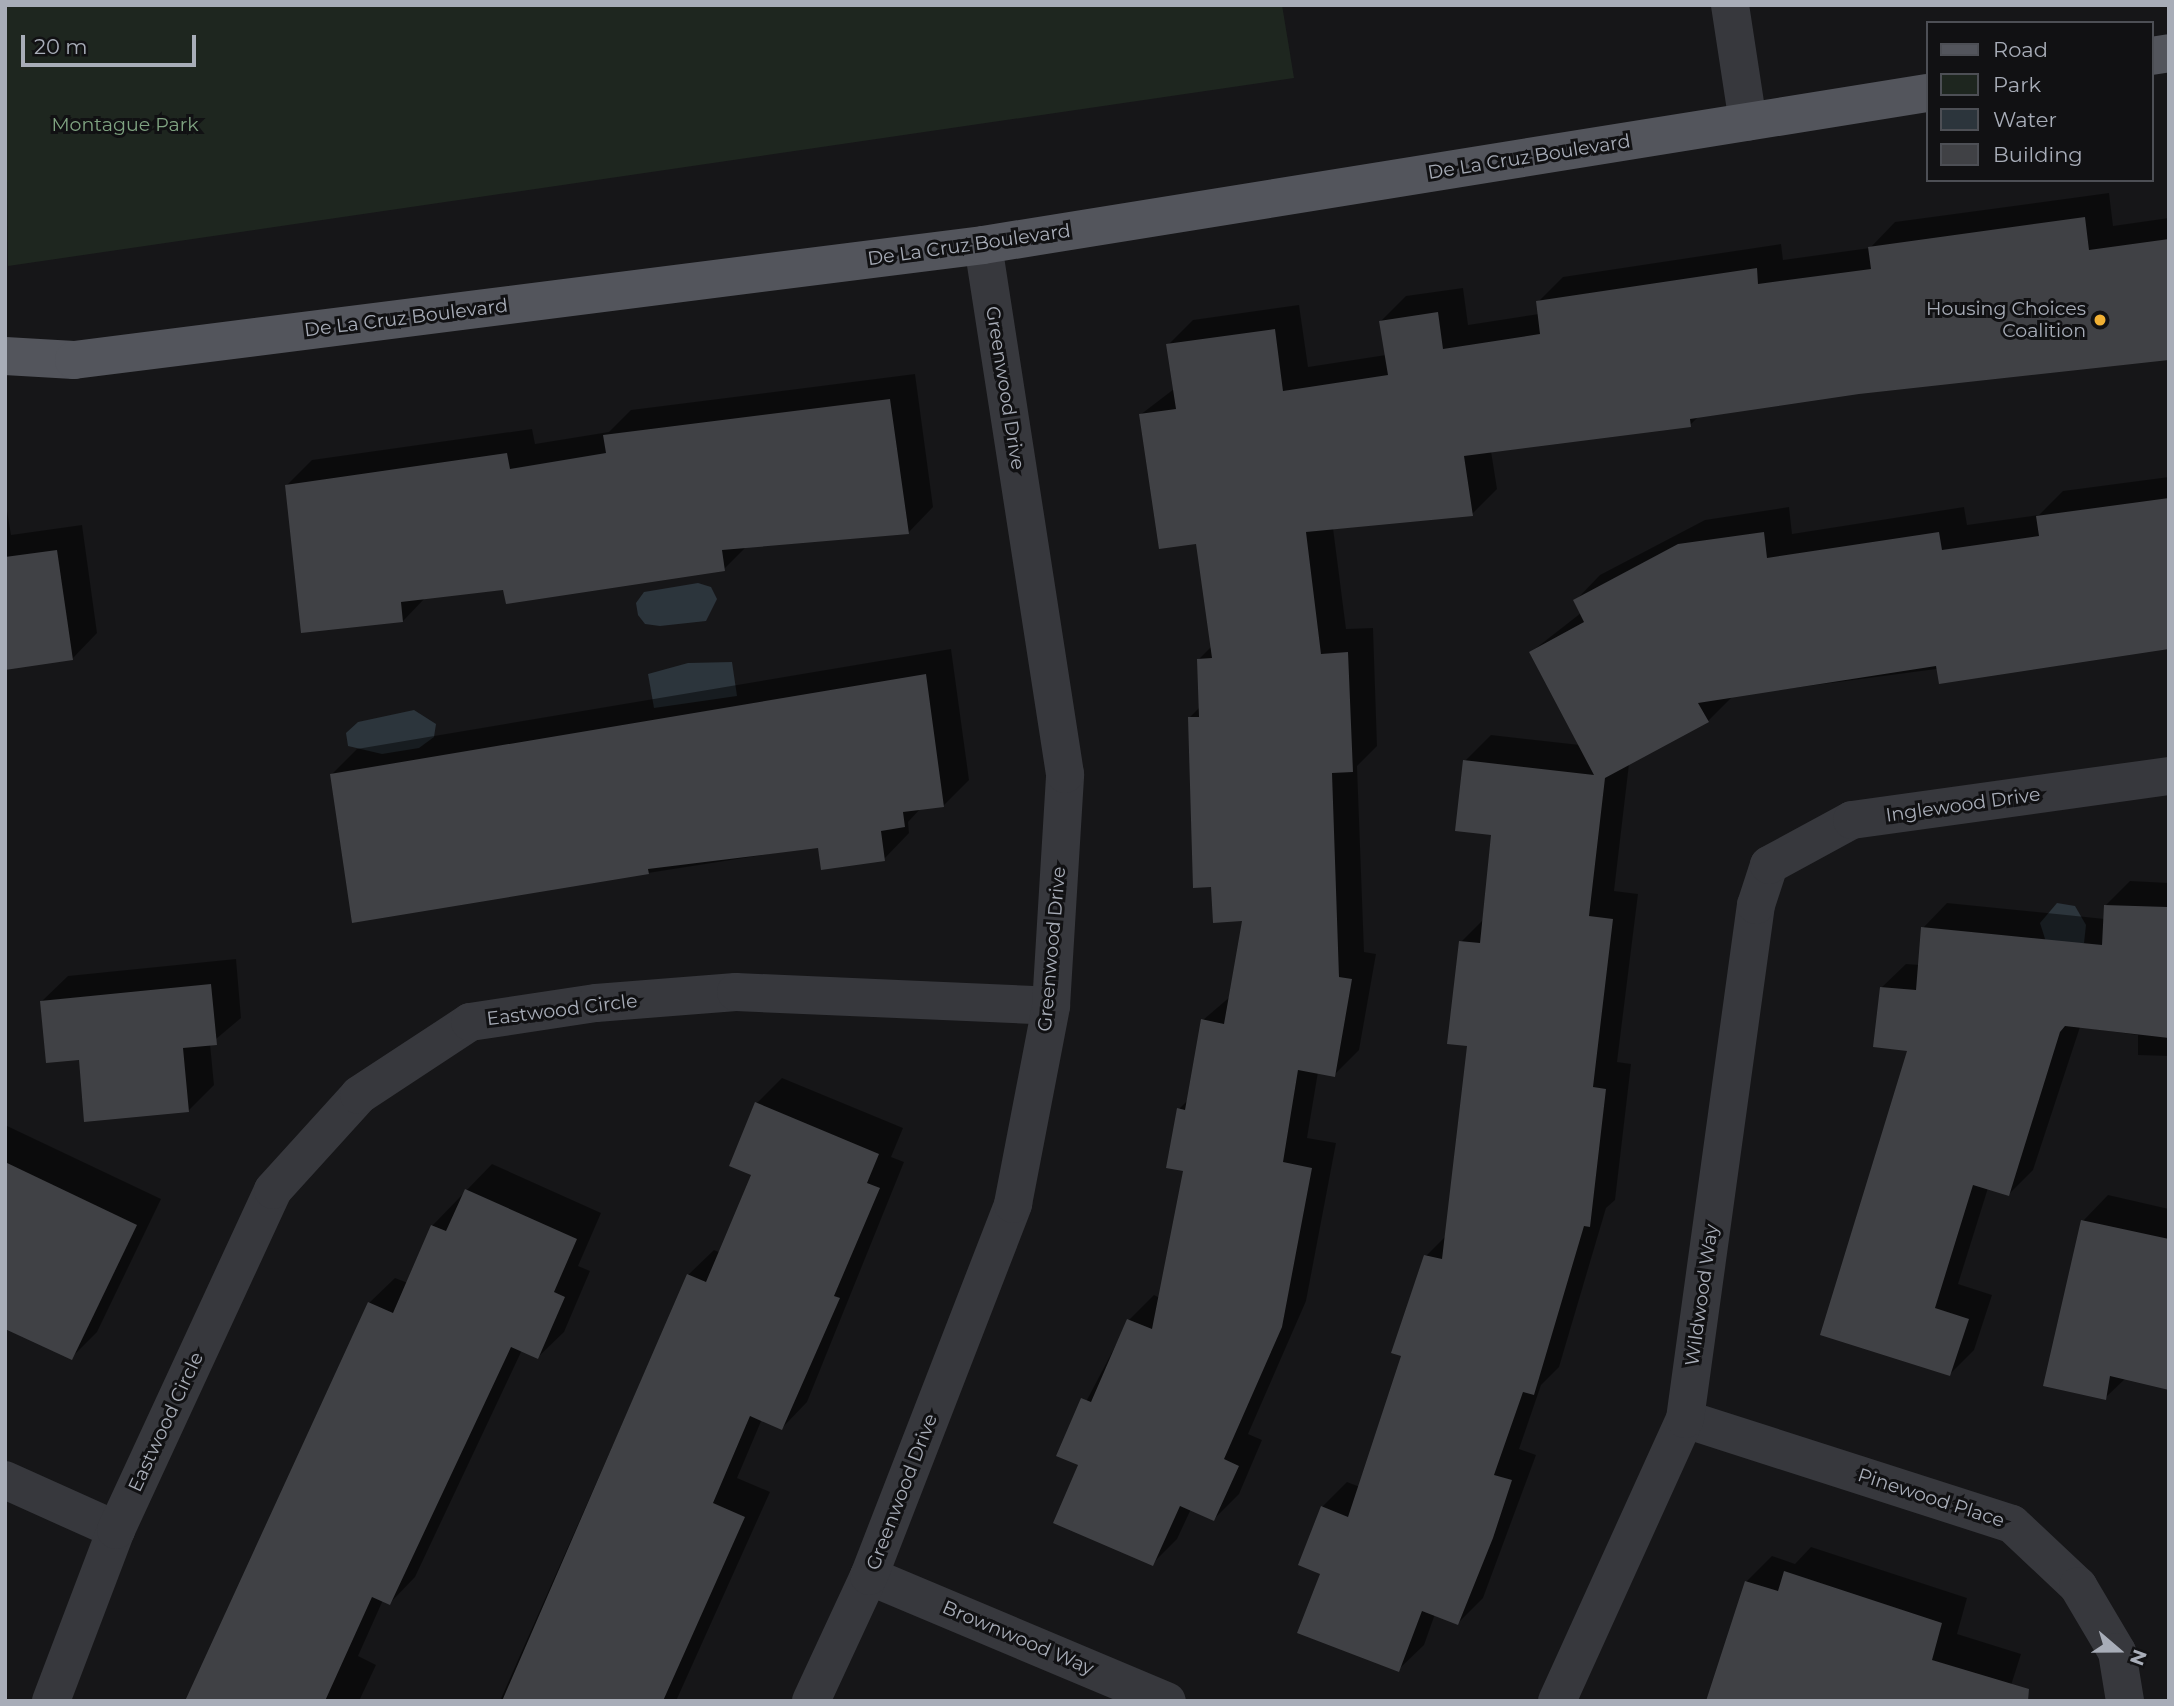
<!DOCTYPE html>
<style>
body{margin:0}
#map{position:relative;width:2174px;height:1706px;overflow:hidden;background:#161618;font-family:Montserrat,sans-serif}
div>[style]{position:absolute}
.green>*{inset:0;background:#1e261f}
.water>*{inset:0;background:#2c353c}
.shadow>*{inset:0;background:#0007}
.building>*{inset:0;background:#404145}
.minor>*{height:38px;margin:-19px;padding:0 19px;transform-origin:19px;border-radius:19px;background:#37383d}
.major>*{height:38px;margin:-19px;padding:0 19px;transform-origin:19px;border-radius:19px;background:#53555c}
.dots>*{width:19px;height:19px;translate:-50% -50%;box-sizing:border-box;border:4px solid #111113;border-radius:50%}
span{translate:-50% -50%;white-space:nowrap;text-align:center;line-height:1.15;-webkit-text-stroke:6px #111113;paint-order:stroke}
.park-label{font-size:19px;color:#7fa381}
.street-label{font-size:19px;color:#a8adb8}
.poi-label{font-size:19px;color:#a8adb8}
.right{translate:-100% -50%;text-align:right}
.frame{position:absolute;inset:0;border:7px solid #a8adb8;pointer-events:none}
.legend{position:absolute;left:1926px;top:21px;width:228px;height:161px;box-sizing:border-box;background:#111113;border:2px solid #4d4f55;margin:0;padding:9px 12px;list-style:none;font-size:21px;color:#a8adb8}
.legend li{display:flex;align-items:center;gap:14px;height:35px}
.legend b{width:35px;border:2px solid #4d4f55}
.north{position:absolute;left:2083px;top:1615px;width:70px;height:70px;-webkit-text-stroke:5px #111113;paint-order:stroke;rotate:110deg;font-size:19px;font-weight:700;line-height:28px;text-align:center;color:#a8adb8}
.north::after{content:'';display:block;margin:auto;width:24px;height:32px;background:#a8adb8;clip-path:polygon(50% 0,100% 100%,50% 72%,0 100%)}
.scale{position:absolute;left:21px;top:35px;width:175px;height:32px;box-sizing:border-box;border:4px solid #a8adb8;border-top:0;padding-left:9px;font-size:21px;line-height:24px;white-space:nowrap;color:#a8adb8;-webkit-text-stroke:5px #111113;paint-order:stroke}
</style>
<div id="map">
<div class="green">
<i style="clip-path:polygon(5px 5px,1282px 5px,1294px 78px,8px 266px)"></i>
</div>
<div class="water">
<i style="clip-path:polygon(698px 583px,711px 587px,717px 599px,706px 621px,660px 626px,645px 624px,638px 615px,636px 603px,644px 592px)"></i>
<i style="clip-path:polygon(732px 662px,737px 696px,654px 708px,648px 674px,688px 663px)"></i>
<i style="clip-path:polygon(414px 710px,436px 724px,434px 737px,419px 748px,382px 754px,348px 746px,346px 733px,358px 722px)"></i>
<i style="clip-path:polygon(2057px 903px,2075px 906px,2086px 925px,2084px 943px,2047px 945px,2040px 923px)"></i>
</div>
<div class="shadow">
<i style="clip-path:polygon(2109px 193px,2113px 226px,2169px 218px,2169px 357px,1859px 392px,1699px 416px,1690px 425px,1491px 451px,1497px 489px,1472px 514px,1333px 528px,1346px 629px,1373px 628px,1377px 746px,1357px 766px,1364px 952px,1376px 954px,1359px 1050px,1334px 1075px,1318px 1072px,1307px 1138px,1336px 1143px,1306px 1301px,1248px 1434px,1262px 1440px,1239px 1494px,1214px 1519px,1191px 1509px,1177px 1539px,1152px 1564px,1081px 1464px,1058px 1455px,1129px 1320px,1154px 1295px,1160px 1298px,1185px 1170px,1179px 1109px,1188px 1100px,1203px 1020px,1231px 996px,1245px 920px,1213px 886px,1190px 717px,1201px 706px,1198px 660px,1212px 646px,1198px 542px,1140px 415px,1174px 389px,1168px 345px,1193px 320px,1299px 305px,1308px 367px,1386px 355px,1381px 321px,1406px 296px,1463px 288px,1468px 325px,1539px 314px,1538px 302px,1563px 277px,1781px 244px,1783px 260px,1870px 248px,1895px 222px)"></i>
<i style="clip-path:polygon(915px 374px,933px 507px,908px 533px,747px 546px,724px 569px,426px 597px,403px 621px,287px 485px,312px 460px,532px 429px,535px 444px,609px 432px,631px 410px)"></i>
<i style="clip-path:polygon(2169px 477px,2169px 638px,1733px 696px,1708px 721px,1629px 764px,1614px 891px,1638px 894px,1617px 1062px,1631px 1064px,1615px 1200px,1606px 1208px,1559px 1367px,1541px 1385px,1519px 1449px,1536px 1455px,1483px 1598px,1458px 1623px,1435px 1614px,1424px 1645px,1398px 1670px,1323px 1573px,1322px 1507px,1347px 1482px,1360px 1487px,1404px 1355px,1426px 1256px,1447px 1235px,1469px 1045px,1461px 942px,1485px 918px,1493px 833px,1465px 761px,1491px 735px,1580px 745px,1531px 652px,1581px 613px,1575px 601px,1600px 575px,1705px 520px,1789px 507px,1792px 534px,1964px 507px,1967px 525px,2039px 515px,2063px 491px)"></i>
<i style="clip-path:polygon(5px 499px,11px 535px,82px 525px,97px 633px,72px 659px,5px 668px)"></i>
<i style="clip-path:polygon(951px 649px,969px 780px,944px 805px,921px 808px,908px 822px,909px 833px,884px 859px,820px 846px,648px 873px,332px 774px,357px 749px)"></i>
<i style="clip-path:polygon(2130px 881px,2169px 883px,2169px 1056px,2138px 1055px,2138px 1035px,2080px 1027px,2033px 1170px,2009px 1194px,1988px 1188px,1958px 1284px,1992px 1295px,1974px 1350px,1950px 1374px,1822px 1334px,1910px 1049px,1881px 988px,1906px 964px,1920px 965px,1923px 928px,1947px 903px,2105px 919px,2106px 905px)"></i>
<i style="clip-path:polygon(236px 959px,241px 1018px,210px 1044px,214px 1085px,188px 1111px,80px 1058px,42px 1001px,68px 976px)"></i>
<i style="clip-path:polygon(782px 1078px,903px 1128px,891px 1157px,904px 1162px,807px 1402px,782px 1428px,762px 1419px,737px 1478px,770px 1492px,676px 1701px,500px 1701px,688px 1275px,714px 1250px,721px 1253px,754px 1174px,757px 1103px)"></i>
<i style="clip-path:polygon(5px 1125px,161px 1199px,97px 1332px,72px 1357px,5px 1327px)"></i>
<i style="clip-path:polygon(492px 1164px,601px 1213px,578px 1266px,590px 1271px,564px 1332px,538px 1357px,522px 1350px,415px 1577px,390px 1603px,383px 1600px,358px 1656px,376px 1665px,359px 1701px,187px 1701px,369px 1303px,395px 1278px,408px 1283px,432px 1226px)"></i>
<i style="clip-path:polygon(2108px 1195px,2169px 1209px,2169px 1388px,2126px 1378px,2105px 1398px,2083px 1221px)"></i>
<i style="clip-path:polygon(1811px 1547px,1967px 1598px,1957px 1634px,2021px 1654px,2006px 1701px,1746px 1582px,1772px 1556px,1795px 1564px)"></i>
</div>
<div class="building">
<i style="clip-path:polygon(2085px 217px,2089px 250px,2169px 239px,2169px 360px,1859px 394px,1690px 419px,1691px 427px,1464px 456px,1473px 516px,1306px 532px,1321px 654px,1348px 652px,1353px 772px,1332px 773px,1339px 977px,1352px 979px,1335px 1077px,1298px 1070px,1283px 1162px,1312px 1168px,1282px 1327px,1224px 1459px,1239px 1466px,1214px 1521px,1180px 1506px,1153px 1566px,1053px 1523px,1078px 1465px,1056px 1456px,1081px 1398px,1091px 1402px,1127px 1319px,1152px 1329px,1183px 1171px,1166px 1168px,1177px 1108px,1185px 1110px,1201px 1019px,1224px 1024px,1242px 921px,1213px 923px,1211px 887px,1193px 888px,1188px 717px,1199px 717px,1197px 659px,1212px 658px,1196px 544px,1159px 549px,1139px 414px,1176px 409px,1166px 344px,1275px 329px,1283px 391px,1388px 375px,1379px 321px,1438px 312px,1443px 349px,1540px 334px,1536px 301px,1757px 268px,1758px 284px,1871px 269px,1868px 247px)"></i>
<i style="clip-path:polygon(890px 399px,909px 534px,722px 550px,725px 571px,506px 604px,503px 590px,401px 602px,403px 622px,301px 633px,285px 485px,507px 453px,510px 469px,606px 453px,603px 435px)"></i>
<i style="clip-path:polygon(2169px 498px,2169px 649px,1939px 684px,1936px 666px,1698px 703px,1709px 722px,1605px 778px,1589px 916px,1613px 919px,1593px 1087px,1606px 1089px,1590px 1227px,1584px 1226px,1534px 1395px,1523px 1392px,1494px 1475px,1512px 1480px,1493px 1538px,1458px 1625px,1422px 1611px,1399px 1672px,1297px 1633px,1320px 1574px,1298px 1565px,1321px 1506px,1348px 1517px,1401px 1356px,1391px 1353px,1424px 1255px,1442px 1259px,1467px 1046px,1447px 1044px,1459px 941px,1480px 943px,1491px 835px,1455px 831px,1463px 760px,1594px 775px,1529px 652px,1584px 622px,1573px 600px,1678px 544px,1764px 532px,1767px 558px,1939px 532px,1942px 550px,2039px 536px,2036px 516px)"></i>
<i style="clip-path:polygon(57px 550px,73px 660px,5px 670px,5px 557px)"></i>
<i style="clip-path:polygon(926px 674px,944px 807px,903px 812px,905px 827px,881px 831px,885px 861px,821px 870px,818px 848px,648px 869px,649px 874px,352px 923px,330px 774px)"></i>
<i style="clip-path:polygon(2104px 905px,2167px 907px,2169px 1038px,2065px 1026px,2060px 1032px,2009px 1196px,1973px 1185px,1935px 1308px,1969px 1319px,1950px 1376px,1820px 1335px,1907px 1051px,1873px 1047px,1880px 987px,1916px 990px,1921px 927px,2102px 945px)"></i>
<i style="clip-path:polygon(211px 984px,217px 1045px,183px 1048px,189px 1112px,84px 1122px,79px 1060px,46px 1063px,40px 1001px)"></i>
<i style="clip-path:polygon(755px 1102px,879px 1154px,867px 1183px,880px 1188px,834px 1296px,840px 1298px,782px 1430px,750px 1416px,713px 1503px,745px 1517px,663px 1701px,502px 1701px,687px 1274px,706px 1282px,751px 1175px,729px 1166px)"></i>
<i style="clip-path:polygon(5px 1162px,137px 1225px,72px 1360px,5px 1329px)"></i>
<i style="clip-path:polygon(465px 1189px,577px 1239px,554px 1292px,565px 1297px,538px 1359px,511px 1347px,390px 1605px,372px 1597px,325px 1701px,185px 1701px,368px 1302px,393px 1313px,431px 1225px,446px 1231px)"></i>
<i style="clip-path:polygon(2081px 1220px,2169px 1239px,2169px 1390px,2110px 1376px,2106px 1400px,2043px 1386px)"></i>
<i style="clip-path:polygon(1784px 1571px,1942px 1623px,1932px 1660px,2029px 1689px,2028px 1701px,1706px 1701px,1745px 1581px,1778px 1591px)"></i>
</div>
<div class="minor">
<i style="left:1730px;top:5px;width:118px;rotate:81.3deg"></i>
<i style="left:1685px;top:1419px;width:343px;rotate:17.8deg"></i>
<i style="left:2012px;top:1524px;width:91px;rotate:43.2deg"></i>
<i style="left:2078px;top:1586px;width:77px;rotate:59.4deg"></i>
<i style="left:2117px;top:1652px;width:50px;rotate:80.7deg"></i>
<i style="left:5px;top:1480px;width:122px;rotate:24.2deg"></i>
<i style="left:869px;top:1576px;width:323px;rotate:22.8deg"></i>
<i style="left:51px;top:1701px;width:183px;rotate:-69.2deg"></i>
<i style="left:116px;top:1530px;width:374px;rotate:-65.2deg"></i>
<i style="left:273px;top:1190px;width:128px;rotate:-47.8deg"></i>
<i style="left:359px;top:1095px;width:133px;rotate:-33.3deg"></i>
<i style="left:470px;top:1022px;width:127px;rotate:-8.6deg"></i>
<i style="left:596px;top:1003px;width:140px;rotate:-4.5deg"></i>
<i style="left:736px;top:992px;width:315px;rotate:2.5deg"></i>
<i style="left:811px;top:1701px;width:138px;rotate:-65.1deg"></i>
<i style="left:869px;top:1576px;width:399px;rotate:-68.8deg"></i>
<i style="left:1013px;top:1204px;width:202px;rotate:-79.1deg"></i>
<i style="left:1051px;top:1006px;width:232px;rotate:-86.5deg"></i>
<i style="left:1065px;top:774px;width:535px;rotate:-98.81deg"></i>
<i style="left:1557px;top:1701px;width:310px;rotate:-65.6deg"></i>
<i style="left:1685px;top:1419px;width:519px;rotate:-82.14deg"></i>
<i style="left:1756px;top:905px;width:42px;rotate:-72deg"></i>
<i style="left:1769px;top:865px;width:94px;rotate:-28.5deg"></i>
<i style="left:1852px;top:820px;width:320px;rotate:-7.9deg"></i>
</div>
<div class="major">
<i style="left:2151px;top:56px;width:18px;rotate:-9deg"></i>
<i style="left:5px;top:356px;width:69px;rotate:3.3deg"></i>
<i style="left:74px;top:360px;width:916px;rotate:-7.21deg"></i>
<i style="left:983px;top:245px;width:956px;rotate:-9.15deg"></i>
</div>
<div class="dots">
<i style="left:2100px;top:320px;background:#f2b134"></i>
</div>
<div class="park-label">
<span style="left:125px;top:125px">Montague Park</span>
</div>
<div class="street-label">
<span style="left:1529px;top:157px;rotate:-9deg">De La Cruz Boulevard</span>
<span style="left:969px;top:245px;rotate:-8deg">De La Cruz Boulevard</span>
<span style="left:406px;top:318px;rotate:-7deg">De La Cruz Boulevard</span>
<span style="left:1005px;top:388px;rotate:81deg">Greenwood Drive</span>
<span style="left:1963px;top:805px;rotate:-8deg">Inglewood Drive</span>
<span style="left:1052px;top:949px;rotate:-85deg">Greenwood Drive</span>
<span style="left:562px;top:1010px;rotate:-7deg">Eastwood Circle</span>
<span style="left:1702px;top:1295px;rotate:-82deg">Wildwood Way</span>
<span style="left:166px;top:1422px;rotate:-65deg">Eastwood Circle</span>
<span style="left:902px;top:1492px;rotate:-69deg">Greenwood Drive</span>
<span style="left:1931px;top:1498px;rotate:18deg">Pinewood Place</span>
<span style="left:1018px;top:1638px;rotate:23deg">Brownwood Way</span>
</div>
<div class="poi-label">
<span class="right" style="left:2086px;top:320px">Housing Choices<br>Coalition</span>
</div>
<div class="frame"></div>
<ul class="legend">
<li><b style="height:9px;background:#53555c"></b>Road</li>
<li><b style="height:19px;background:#1e261f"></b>Park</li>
<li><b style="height:19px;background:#2c353c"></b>Water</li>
<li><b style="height:19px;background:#404145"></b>Building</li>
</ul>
<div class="north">N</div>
<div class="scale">20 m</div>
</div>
